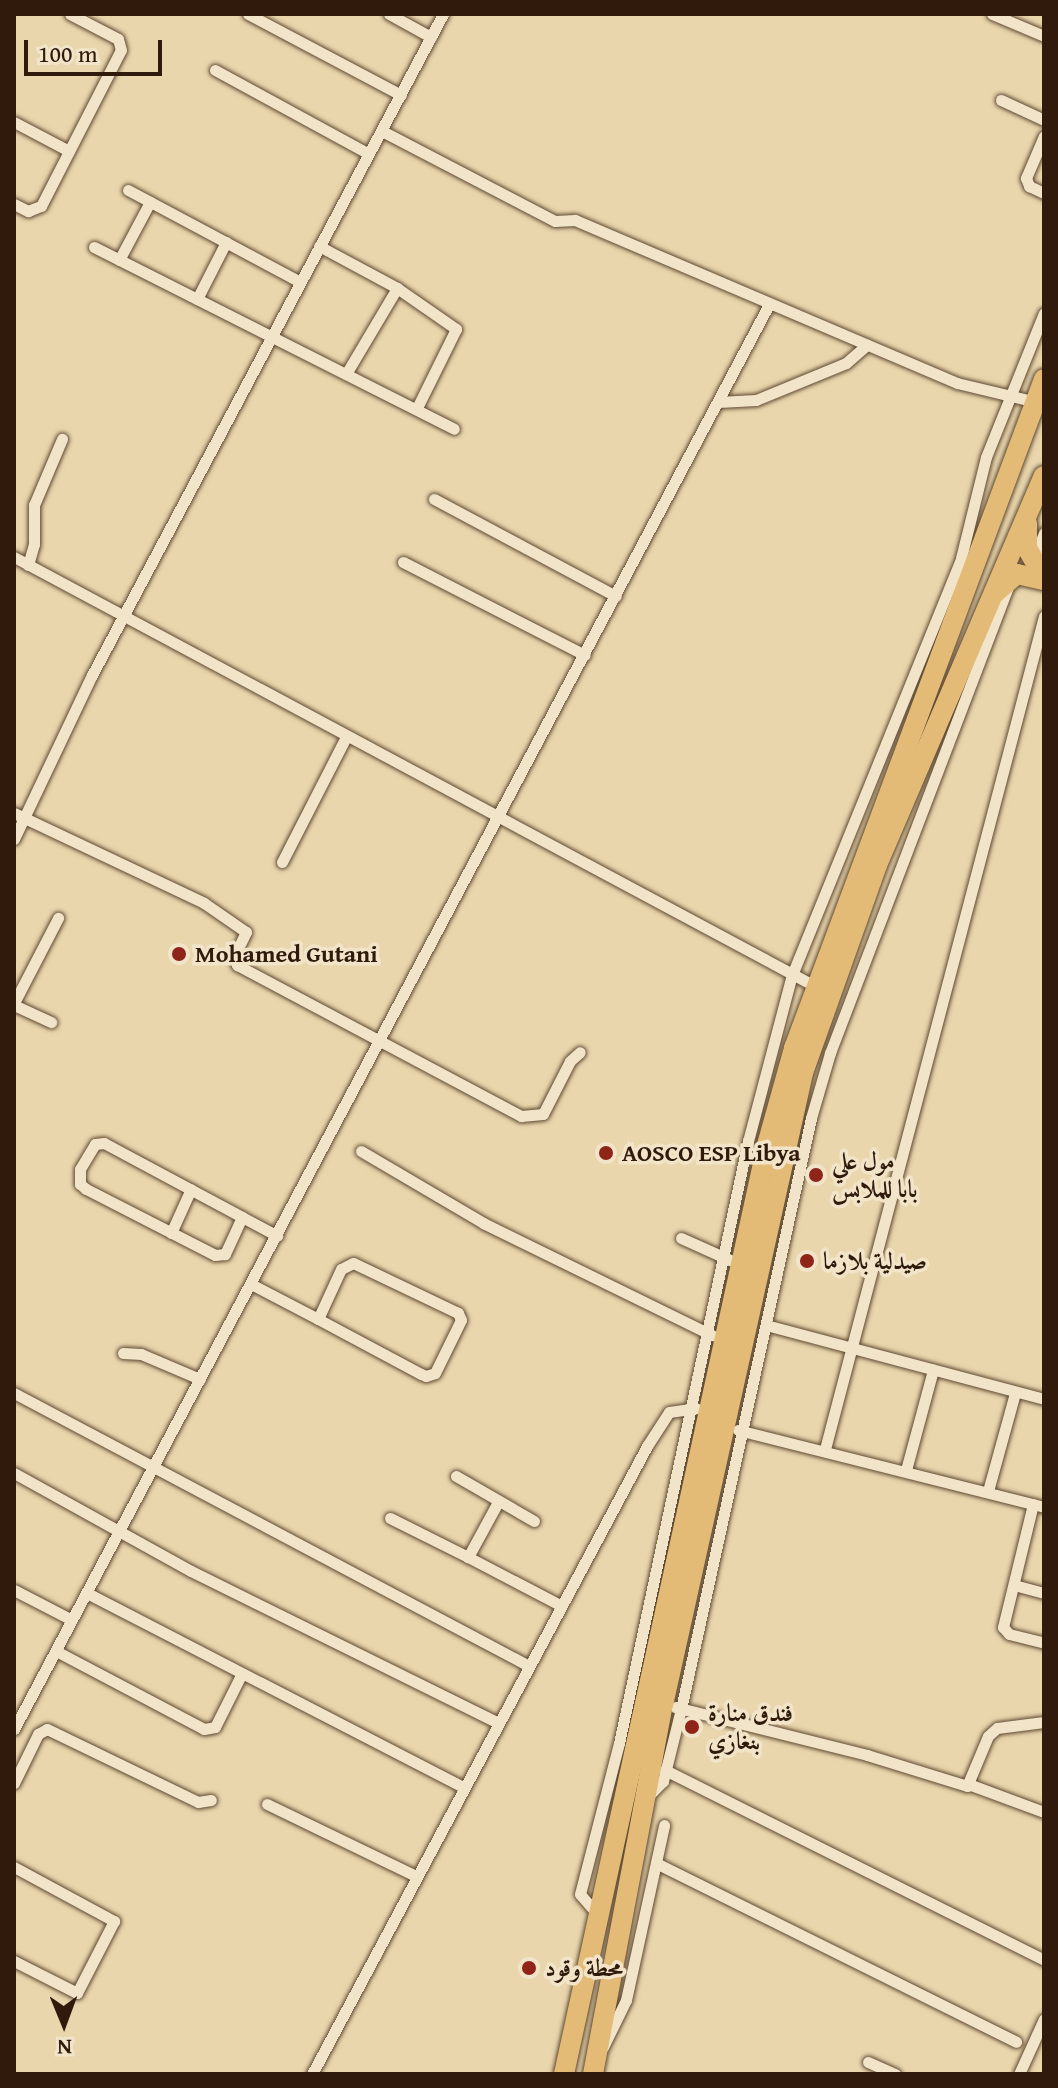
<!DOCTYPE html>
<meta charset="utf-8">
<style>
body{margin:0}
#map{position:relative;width:1058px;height:2088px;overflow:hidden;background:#e9d6ac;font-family:"Gentium Book Plus",Amiri,serif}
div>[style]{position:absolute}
.roads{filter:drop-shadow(0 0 2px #5e4933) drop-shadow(0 0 2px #5e4933)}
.street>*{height:11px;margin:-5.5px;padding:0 5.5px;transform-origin:5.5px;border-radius:5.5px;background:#f1e4c9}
.highway>*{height:20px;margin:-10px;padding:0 10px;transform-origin:10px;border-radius:10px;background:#e4bb76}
.dots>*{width:22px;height:22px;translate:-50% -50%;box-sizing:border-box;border:4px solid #f1e4c9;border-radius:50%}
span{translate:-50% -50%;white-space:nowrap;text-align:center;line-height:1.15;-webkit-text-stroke:7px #f1e4c9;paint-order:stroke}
.poi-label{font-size:24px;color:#2f1a0b;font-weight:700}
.left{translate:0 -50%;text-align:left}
.frame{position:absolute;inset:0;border:16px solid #2f1a0b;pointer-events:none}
.north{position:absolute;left:24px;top:1984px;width:80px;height:80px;-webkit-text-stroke:6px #f1e4c9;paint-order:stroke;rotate:179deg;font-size:22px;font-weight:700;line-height:32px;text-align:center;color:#2f1a0b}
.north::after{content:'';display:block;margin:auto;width:28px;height:36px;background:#2f1a0b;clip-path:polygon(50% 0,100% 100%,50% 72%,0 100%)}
.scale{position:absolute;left:24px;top:40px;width:138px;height:36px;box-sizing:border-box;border:4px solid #2f1a0b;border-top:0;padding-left:10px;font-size:24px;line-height:28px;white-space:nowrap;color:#2f1a0b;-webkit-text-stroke:6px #f1e4c9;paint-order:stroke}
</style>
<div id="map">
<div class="roads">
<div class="street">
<i style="left:248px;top:14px;width:173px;rotate:27.9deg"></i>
<i style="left:389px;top:14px;width:48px;rotate:28.7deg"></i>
<i style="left:992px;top:14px;width:56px;rotate:22.9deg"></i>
<i style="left:215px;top:70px;width:175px;rotate:28.6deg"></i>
<i style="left:1001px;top:100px;width:47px;rotate:24.9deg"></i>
<i style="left:14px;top:122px;width:62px;rotate:27.8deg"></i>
<i style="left:382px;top:131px;width:195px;rotate:27.5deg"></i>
<i style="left:555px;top:221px;width:20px;rotate:-3deg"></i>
<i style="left:575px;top:220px;width:415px;rotate:23.1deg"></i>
<i style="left:957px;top:383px;width:81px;rotate:13.5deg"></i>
<i style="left:1044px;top:136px;width:46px;rotate:113.2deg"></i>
<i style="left:1026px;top:178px;width:9px;rotate:69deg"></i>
<i style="left:1029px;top:186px;width:17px;rotate:25deg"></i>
<i style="left:128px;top:190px;width:195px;rotate:28.1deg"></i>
<i style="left:14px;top:204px;width:16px;rotate:27deg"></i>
<i style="left:28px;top:211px;width:14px;rotate:-21deg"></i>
<i style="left:41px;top:206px;width:175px;rotate:-62.9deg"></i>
<i style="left:121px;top:50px;width:11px;rotate:-105deg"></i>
<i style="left:118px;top:39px;width:54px;rotate:-152.5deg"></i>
<i style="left:319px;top:246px;width:89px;rotate:28.3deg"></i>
<i style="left:397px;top:288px;width:72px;rotate:34.8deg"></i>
<i style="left:456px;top:329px;width:88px;rotate:116.3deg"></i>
<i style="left:94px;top:247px;width:403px;rotate:26.8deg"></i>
<i style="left:119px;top:260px;width:66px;rotate:-61.9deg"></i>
<i style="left:197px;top:299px;width:64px;rotate:-63deg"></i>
<i style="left:346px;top:374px;width:100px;rotate:-59.3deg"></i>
<i style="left:718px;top:402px;width:38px;rotate:-3deg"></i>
<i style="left:756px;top:400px;width:97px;rotate:-22.3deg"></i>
<i style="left:846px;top:363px;width:28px;rotate:-41deg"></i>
<i style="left:434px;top:499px;width:206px;rotate:28.1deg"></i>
<i style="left:14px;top:557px;width:906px;rotate:28.18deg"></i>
<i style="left:1034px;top:559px;width:28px;rotate:-69deg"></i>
<i style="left:403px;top:562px;width:204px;rotate:27.1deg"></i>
<i style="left:28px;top:565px;width:22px;rotate:-74deg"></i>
<i style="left:34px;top:544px;width:39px;rotate:-90deg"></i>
<i style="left:34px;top:505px;width:72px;rotate:-67deg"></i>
<i style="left:14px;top:813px;width:210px;rotate:25.3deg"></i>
<i style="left:204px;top:903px;width:51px;rotate:34.6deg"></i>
<i style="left:246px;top:932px;width:28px;rotate:116deg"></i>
<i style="left:234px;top:957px;width:9px;rotate:69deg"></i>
<i style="left:237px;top:965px;width:322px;rotate:28deg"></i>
<i style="left:521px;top:1116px;width:22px;rotate:-5deg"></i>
<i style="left:543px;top:1114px;width:59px;rotate:-63deg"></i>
<i style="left:570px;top:1061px;width:13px;rotate:-42deg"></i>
<i style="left:14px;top:839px;width:182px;rotate:-64.6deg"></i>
<i style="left:92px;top:675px;width:748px;rotate:-62.03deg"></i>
<i style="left:282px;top:862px;width:140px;rotate:-62.9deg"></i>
<i style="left:14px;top:1003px;width:96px;rotate:-62.6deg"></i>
<i style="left:14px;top:1005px;width:41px;rotate:24.7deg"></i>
<i style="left:361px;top:1151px;width:142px;rotate:30.5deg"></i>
<i style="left:483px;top:1223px;width:255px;rotate:26.1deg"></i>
<i style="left:242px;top:1217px;width:41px;rotate:114.7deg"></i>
<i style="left:225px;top:1254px;width:10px;rotate:174deg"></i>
<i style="left:215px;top:1255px;width:145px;rotate:-152.9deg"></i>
<i style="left:86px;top:1189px;width:8px;rotate:-140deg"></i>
<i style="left:80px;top:1184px;width:15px;rotate:-90deg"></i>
<i style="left:80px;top:1169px;width:29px;rotate:-59deg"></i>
<i style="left:95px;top:1144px;width:9px;rotate:-6deg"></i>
<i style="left:104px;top:1143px;width:157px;rotate:28.2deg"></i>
<i style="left:242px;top:1217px;width:40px;rotate:28deg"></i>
<i style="left:171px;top:1233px;width:48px;rotate:-65.6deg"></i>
<i style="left:681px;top:1238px;width:54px;rotate:24.2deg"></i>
<i style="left:251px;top:1284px;width:76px;rotate:27.6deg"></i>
<i style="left:318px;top:1319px;width:117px;rotate:28.1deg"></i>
<i style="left:421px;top:1374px;width:5px;rotate:22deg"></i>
<i style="left:426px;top:1376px;width:9px;rotate:-18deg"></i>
<i style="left:435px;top:1373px;width:59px;rotate:-63.9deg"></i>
<i style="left:461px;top:1320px;width:8px;rotate:-113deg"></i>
<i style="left:458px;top:1313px;width:116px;rotate:-154.5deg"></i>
<i style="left:353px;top:1263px;width:13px;rotate:153deg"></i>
<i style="left:341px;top:1269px;width:55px;rotate:114.7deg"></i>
<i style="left:766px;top:1325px;width:288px;rotate:14.9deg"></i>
<i style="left:123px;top:1353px;width:18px;rotate:3deg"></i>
<i style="left:141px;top:1354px;width:64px;rotate:23deg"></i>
<i style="left:14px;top:1393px;width:583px;rotate:27.93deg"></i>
<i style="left:738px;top:1430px;width:316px;rotate:14.1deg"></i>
<i style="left:825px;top:1449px;width:861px;rotate:-75.27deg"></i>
<i style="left:906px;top:1470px;width:104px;rotate:-74.9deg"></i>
<i style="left:14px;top:1473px;width:202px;rotate:29deg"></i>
<i style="left:191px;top:1571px;width:343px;rotate:26.3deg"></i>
<i style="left:456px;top:1476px;width:90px;rotate:30deg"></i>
<i style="left:988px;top:1491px;width:102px;rotate:-74.6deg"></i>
<i style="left:498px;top:1502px;width:63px;rotate:118.6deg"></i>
<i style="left:468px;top:1557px;width:104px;rotate:27.6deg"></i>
<i style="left:1033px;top:1504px;width:127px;rotate:103.7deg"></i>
<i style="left:1003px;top:1627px;width:9px;rotate:49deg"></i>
<i style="left:1009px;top:1634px;width:36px;rotate:14deg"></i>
<i style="left:390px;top:1518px;width:87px;rotate:26.6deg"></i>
<i style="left:1014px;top:1585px;width:31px;rotate:15deg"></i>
<i style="left:14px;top:1590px;width:65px;rotate:27.3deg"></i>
<i style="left:87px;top:1593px;width:424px;rotate:27.3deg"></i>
<i style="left:56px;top:1651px;width:167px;rotate:27.8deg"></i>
<i style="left:204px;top:1729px;width:11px;rotate:-10deg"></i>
<i style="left:215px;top:1727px;width:60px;rotate:-63.4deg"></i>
<i style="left:675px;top:1707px;width:198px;rotate:14deg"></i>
<i style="left:867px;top:1755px;width:105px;rotate:17.2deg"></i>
<i style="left:967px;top:1786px;width:54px;rotate:-67.2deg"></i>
<i style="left:988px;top:1736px;width:12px;rotate:-42deg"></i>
<i style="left:997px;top:1728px;width:47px;rotate:-7.3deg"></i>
<i style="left:14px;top:1729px;width:1610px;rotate:-62.08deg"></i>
<i style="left:665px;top:1770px;width:424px;rotate:26.6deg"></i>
<i style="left:14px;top:1783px;width:55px;rotate:-63.9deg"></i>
<i style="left:38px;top:1734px;width:10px;rotate:-29deg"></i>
<i style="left:47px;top:1729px;width:168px;rotate:25.8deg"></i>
<i style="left:198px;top:1802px;width:13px;rotate:-9deg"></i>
<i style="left:971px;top:1785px;width:78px;rotate:20.3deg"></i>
<i style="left:646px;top:1798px;width:24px;rotate:-45deg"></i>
<i style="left:663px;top:1781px;width:74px;rotate:-76deg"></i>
<i style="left:681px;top:1709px;width:605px;rotate:-77.59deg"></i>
<i style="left:811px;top:1118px;width:68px;rotate:-73.7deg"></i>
<i style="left:830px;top:1053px;width:500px;rotate:-69.1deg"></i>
<i style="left:267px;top:1804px;width:165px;rotate:25.8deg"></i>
<i style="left:656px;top:1863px;width:402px;rotate:26.4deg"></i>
<i style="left:14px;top:1867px;width:114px;rotate:28.4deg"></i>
<i style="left:114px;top:1921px;width:81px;rotate:117.2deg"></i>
<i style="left:77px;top:1993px;width:71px;rotate:-153.1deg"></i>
<i style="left:599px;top:1916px;width:29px;rotate:-131deg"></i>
<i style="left:580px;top:1894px;width:156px;rotate:-75.5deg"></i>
<i style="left:619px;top:1743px;width:616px;rotate:-77.91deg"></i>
<i style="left:748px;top:1141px;width:172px;rotate:-75.2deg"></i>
<i style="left:792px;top:975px;width:450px;rotate:-67.9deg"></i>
<i style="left:961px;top:558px;width:104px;rotate:-76.1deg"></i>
<i style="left:986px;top:457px;width:155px;rotate:-68.1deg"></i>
<i style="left:603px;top:2047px;width:52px;rotate:-63.9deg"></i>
<i style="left:626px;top:2000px;width:179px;rotate:-77.7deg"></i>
<i style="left:868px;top:2062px;width:30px;rotate:24deg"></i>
<i style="left:312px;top:2074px;width:712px;rotate:-61.92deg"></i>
<i style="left:647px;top:1446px;width:40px;rotate:-57.1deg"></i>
<i style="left:669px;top:1412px;width:27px;rotate:-8deg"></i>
<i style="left:1019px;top:2074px;width:60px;rotate:-65.6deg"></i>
</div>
<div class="highway">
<i style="left:1027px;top:523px;width:25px;rotate:90deg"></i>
<i style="left:1027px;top:548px;width:34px;rotate:60deg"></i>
<i style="left:995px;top:593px;width:29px;rotate:-41deg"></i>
<i style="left:1017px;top:574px;width:28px;rotate:13deg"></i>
<i style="left:564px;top:2074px;width:951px;rotate:-77.67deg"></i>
<i style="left:767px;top:1145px;width:101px;rotate:-74.4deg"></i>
<i style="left:794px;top:1048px;width:714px;rotate:-69.51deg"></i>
<i style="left:593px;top:2074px;width:376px;rotate:-79.3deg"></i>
<i style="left:663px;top:1705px;width:647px;rotate:-77.51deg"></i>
<i style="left:803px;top:1073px;width:221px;rotate:-70.4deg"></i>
<i style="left:877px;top:865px;width:423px;rotate:-66.8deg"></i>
</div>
</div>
<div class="dots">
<i style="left:179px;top:954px;background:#8f2418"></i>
<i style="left:606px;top:1153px;background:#8f2418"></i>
<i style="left:816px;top:1175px;background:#8f2418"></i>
<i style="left:807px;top:1261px;background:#8f2418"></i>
<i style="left:692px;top:1727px;background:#8f2418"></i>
<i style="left:529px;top:1968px;background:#8f2418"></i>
</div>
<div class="poi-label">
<span class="left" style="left:195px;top:954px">Mohamed Gutani</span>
<span class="left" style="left:622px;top:1153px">AOSCO ESP Libya</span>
<span class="left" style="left:832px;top:1175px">مول علي<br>بابا للملابس</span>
<span class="left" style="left:823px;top:1261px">صيدلية بلازما</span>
<span class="left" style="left:708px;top:1727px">فندق منارة<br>بنغازي</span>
<span class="left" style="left:545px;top:1968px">محطة وقود</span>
</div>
<div class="frame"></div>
<div class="north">N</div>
<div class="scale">100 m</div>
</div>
